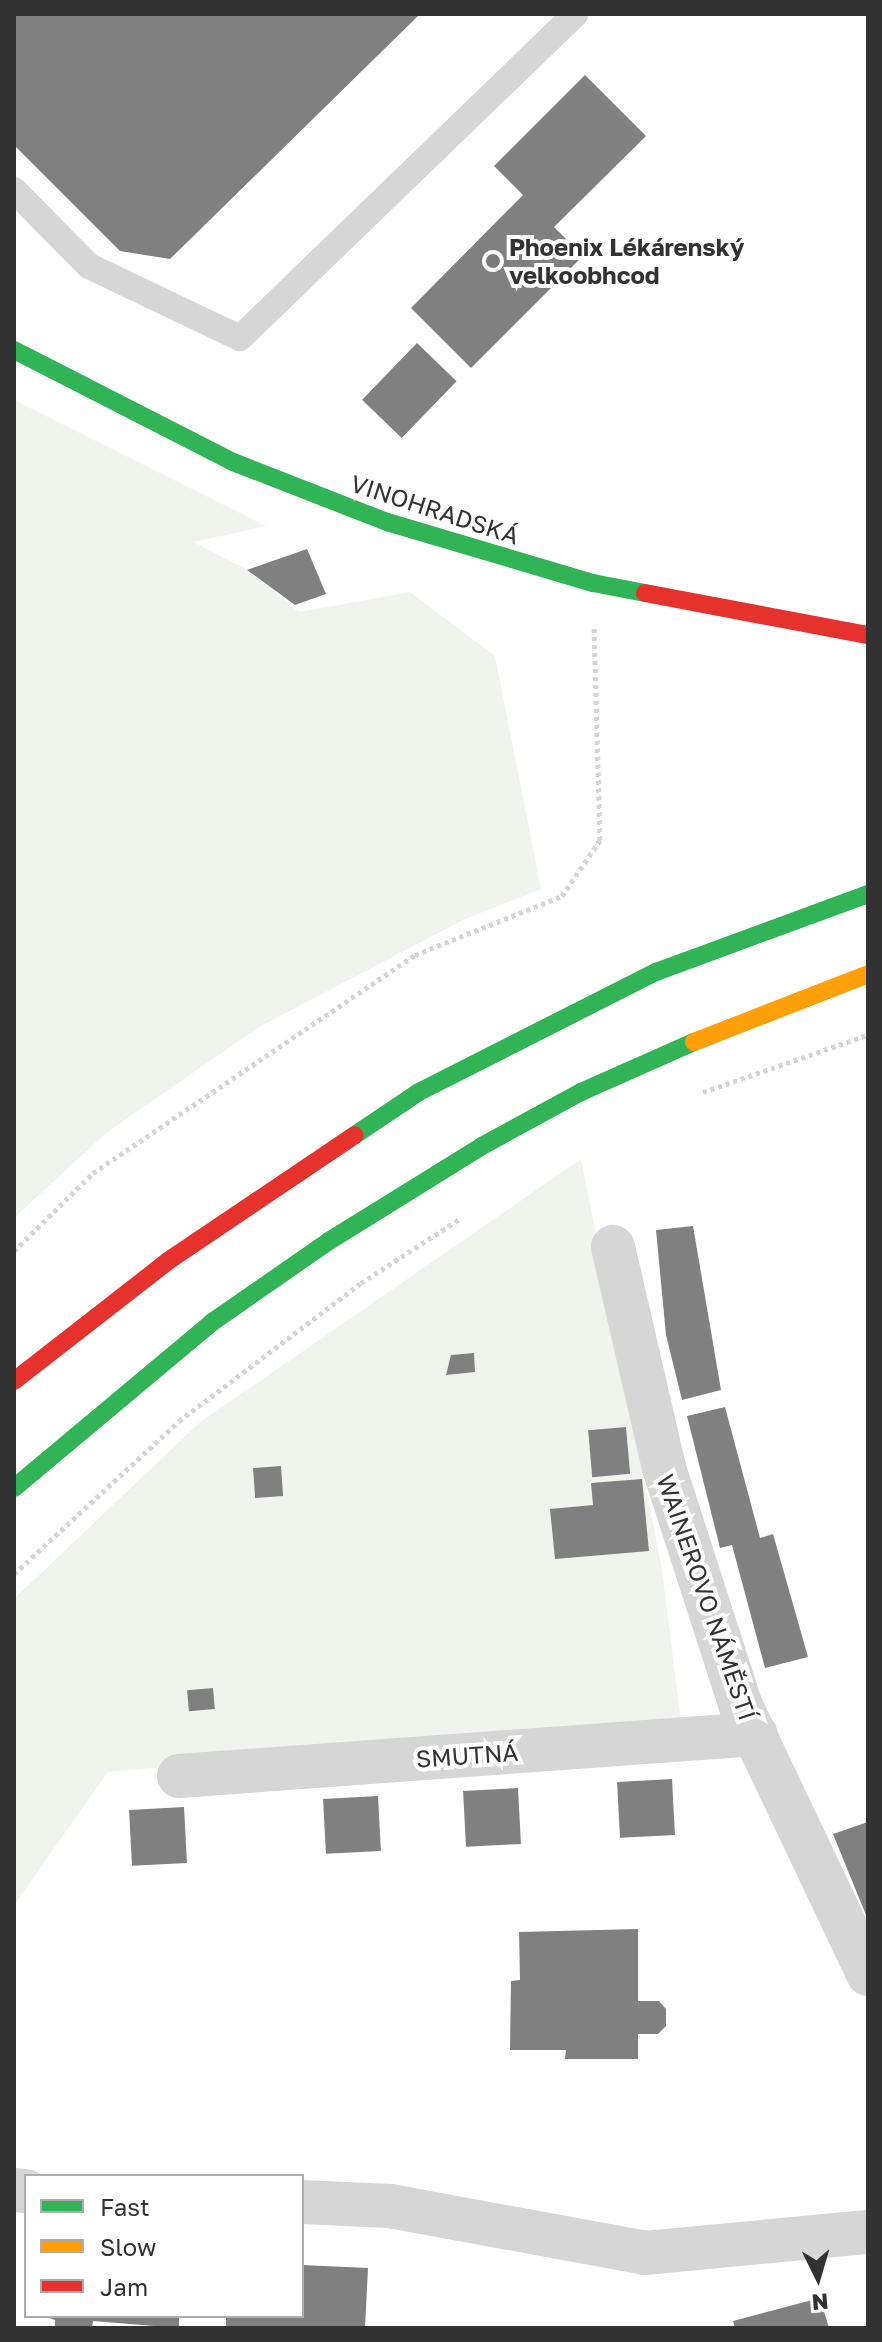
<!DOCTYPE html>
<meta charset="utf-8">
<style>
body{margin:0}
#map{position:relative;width:882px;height:2342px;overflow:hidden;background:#fff;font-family:"Golos Text",sans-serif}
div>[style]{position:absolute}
.green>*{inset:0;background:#f1f4ec}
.building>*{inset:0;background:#808080;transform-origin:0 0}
.path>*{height:5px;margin-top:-2.5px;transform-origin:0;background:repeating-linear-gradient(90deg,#d5d5d5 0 4px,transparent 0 8px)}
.lane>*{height:26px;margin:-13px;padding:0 13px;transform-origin:13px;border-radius:13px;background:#d6d6d6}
.street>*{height:44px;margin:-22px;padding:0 22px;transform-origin:22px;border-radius:22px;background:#d6d6d6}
.fast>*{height:18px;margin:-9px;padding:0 9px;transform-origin:9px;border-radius:9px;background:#30b455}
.slow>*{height:18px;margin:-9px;padding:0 9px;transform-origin:9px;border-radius:9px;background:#ff9f0a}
.jam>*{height:18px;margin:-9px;padding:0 9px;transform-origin:9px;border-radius:9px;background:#e5322d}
.dots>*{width:22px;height:22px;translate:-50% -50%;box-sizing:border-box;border:4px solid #fff;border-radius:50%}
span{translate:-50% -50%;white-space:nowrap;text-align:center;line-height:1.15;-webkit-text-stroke:8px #fff;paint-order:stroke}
.poi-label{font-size:24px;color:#323232;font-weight:700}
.left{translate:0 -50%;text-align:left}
.street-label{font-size:24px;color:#323232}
.frame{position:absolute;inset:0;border:16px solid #323232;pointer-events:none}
.legend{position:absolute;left:24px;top:2174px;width:280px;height:144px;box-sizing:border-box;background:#fff;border:2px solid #adadad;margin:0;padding:10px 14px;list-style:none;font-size:24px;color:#323232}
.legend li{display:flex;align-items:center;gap:16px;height:40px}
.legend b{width:40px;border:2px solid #adadad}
.north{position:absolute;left:778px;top:2238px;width:80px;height:80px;-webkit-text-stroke:6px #fff;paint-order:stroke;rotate:175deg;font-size:22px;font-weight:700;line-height:32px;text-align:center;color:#323232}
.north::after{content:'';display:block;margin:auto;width:28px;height:36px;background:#323232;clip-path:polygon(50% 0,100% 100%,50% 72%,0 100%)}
</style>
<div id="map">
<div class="green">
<i style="clip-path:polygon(14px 400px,266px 526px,194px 542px,247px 570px,299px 612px,410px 592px,495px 656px,541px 889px,465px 919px,259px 1027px,106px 1133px,14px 1218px)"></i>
<i style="clip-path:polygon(581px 1159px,662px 1569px,681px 1723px,108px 1772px,14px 1905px,14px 1599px,199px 1423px)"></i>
</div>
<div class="building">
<i style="clip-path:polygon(14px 14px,420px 14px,170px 259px,120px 251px,14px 145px)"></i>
<i style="clip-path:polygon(585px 75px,646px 136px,554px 227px,583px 256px,471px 368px,411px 308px,523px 195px,494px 166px)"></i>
<i style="left:417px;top:343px;width:55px;height:79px;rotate:44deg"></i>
<i style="clip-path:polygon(307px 549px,326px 594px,295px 605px,247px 570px)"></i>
<i style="clip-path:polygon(693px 1226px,721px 1390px,682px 1400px,666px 1335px,656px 1230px)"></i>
<i style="clip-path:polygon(474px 1353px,475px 1372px,446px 1375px,451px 1355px)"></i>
<i style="clip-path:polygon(725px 1407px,760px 1538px,773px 1534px,808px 1657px,765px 1668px,732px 1545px,720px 1548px,687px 1416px)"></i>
<i style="left:626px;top:1427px;width:47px;height:38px;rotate:85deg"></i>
<i style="left:281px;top:1466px;width:30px;height:28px;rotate:86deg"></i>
<i style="clip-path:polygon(642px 1479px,649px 1551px,555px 1559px,550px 1509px,593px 1505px,591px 1483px)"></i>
<i style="left:213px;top:1688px;width:21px;height:26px;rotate:85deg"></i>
<i style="left:672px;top:1779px;width:56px;height:55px;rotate:87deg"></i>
<i style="left:518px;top:1788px;width:56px;height:55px;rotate:87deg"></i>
<i style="left:378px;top:1796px;width:55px;height:55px;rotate:87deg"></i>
<i style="left:184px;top:1807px;width:56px;height:55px;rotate:87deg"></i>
<i style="clip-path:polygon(868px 1822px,868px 1920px,833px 1834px)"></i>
<i style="clip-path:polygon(638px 1929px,638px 2001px,659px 2001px,666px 2009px,666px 2026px,658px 2034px,638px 2034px,638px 2059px,565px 2059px,566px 2050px,510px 2050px,511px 1981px,520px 1980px,519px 1932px)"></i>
<i style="clip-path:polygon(302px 2265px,368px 2268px,365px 2328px,226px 2328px,226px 2316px,302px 2316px)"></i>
<i style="clip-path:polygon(820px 2298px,829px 2328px,735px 2328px,733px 2321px)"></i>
<i style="clip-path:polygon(44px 2316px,179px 2316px,179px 2328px,93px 2321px,92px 2328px,55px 2328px,55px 2320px)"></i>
</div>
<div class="path">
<i style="left:703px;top:1092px;width:175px;rotate:-19.1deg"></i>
<i style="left:14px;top:1251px;width:111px;rotate:-44.6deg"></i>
<i style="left:93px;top:1173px;width:389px;rotate:-34.1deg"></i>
<i style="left:415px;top:955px;width:158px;rotate:-21.9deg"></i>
<i style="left:562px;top:896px;width:68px;rotate:-55.8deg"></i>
<i style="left:600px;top:840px;width:213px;rotate:-91.6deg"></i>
<i style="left:14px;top:1574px;width:225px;rotate:-42.8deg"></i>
<i style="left:179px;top:1421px;width:228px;rotate:-37.2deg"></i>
<i style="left:361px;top:1283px;width:119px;rotate:-33deg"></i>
</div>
<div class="lane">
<i style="left:14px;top:190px;width:107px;rotate:45.4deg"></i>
<i style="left:89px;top:266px;width:167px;rotate:25.5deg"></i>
<i style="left:240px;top:338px;width:466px;rotate:-44deg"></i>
</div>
<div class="street">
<i style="left:613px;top:1247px;width:227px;rotate:77deg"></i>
<i style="left:664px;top:1468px;width:248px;rotate:72.1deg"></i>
<i style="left:740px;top:1704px;width:299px;rotate:64.6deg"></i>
<i style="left:179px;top:1776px;width:578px;rotate:-4.17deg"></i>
<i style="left:14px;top:2190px;width:12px;rotate:5deg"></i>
<i style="left:302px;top:2202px;width:88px;rotate:2.6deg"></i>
<i style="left:390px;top:2206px;width:259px;rotate:10.4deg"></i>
<i style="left:645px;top:2253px;width:224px;rotate:-5.4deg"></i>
</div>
<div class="fast">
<i style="left:14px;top:350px;width:246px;rotate:27.1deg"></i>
<i style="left:233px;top:462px;width:165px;rotate:21.3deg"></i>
<i style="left:387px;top:522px;width:215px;rotate:16.5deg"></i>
<i style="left:593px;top:583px;width:53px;rotate:10.9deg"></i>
<i style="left:355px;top:1135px;width:77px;rotate:-33.9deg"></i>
<i style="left:419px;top:1092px;width:266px;rotate:-26.9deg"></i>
<i style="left:656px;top:972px;width:226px;rotate:-20.2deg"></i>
<i style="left:14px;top:1488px;width:257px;rotate:-39.9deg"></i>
<i style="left:211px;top:1323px;width:144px;rotate:-34.8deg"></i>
<i style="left:329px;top:1241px;width:180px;rotate:-31.8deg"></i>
<i style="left:482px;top:1146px;width:113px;rotate:-28.6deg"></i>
<i style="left:581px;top:1092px;width:124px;rotate:-23.9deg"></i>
</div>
<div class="slow">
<i style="left:694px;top:1042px;width:187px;rotate:-21.3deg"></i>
</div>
<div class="jam">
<i style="left:645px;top:593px;width:227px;rotate:10.7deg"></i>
<i style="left:14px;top:1381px;width:195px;rotate:-37.9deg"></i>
<i style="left:168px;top:1261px;width:225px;rotate:-34deg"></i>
</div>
<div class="dots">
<i style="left:493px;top:261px;background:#7a7a7a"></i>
</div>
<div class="poi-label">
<span class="left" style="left:509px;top:261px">Phoenix Lékárenský<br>velkoobhcod</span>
</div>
<div class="street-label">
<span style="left:435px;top:509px;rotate:18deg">VINOHRADSKÁ</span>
<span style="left:707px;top:1597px;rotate:71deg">WAINEROVO NÁMĚSTÍ</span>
<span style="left:467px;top:1755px;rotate:-4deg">SMUTNÁ</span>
</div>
<div class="frame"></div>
<ul class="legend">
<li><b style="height:10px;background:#30b455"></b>Fast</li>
<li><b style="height:10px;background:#ff9f0a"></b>Slow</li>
<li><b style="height:10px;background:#e5322d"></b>Jam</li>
</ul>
<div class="north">N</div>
</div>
